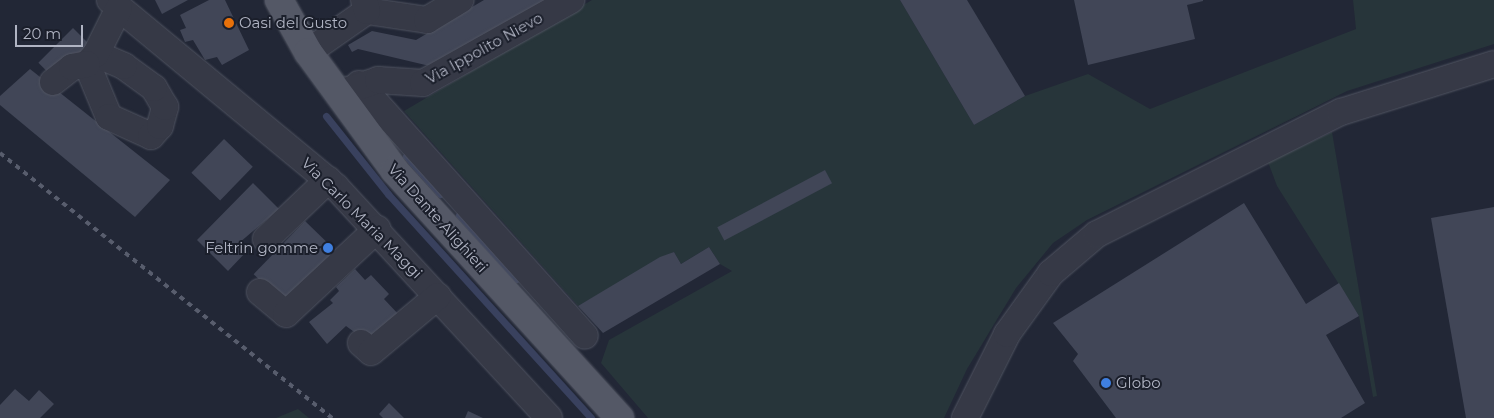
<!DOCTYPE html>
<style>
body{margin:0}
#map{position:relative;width:1494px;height:418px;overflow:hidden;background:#222736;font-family:Montserrat,sans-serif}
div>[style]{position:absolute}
.green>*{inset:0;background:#27353a}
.stream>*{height:7px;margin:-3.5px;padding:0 3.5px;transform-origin:3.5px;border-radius:3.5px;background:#39415e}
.building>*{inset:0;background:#414657;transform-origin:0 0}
.roads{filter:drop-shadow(0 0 1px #505461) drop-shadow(0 0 1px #505461)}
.minor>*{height:26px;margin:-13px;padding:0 13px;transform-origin:13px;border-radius:13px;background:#363946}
.major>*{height:28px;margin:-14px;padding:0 14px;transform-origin:14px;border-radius:14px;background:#545866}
.rail>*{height:4px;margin-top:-2px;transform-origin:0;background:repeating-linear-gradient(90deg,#585d6d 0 5px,transparent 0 10px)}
.dots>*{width:14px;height:14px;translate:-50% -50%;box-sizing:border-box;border:2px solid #1b1f2b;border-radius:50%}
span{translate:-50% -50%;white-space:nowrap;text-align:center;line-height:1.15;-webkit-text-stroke:4px #1b1f2b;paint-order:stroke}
.poi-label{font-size:15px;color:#b0b4c3}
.left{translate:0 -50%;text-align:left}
.right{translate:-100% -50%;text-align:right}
.street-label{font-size:15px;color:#b0b4c3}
.scale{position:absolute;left:15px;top:25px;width:68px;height:22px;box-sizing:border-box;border:2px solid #b0b4c3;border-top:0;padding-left:6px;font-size:15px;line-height:18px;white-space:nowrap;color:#b0b4c3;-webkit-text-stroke:4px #1b1f2b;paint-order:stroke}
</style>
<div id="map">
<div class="green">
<i style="clip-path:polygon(592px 0,900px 0,974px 125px,1025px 96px,1088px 74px,1150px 109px,1356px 29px,1353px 0,1494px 0,1494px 44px,1347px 91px,1087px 220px,1053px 243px,1016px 288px,967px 369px,944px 418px,648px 418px,601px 363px,609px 340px,732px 271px,720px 264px,709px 247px,681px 264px,674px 252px,578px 306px,404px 111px)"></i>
<i style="clip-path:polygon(1332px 132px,1377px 396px,1373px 397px,1359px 316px,1277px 186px,1268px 162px)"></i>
<i style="clip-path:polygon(298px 409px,309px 418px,276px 418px)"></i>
</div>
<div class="stream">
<i style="left:326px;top:116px;width:100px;rotate:51.5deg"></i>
<i style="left:388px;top:194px;width:302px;rotate:47.8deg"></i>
<i style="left:406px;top:156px;width:51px;rotate:48.2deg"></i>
<i style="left:459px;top:215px;width:86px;rotate:48.3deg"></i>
</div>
<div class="building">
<i style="clip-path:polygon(155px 0,188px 0,162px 14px)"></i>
<i style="clip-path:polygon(209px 0,225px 0,249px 50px,222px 65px,217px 57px,205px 60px,193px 40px,185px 42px,180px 30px,186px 28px,180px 15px)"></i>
<i style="clip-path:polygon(484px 0,547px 0,434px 67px,358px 49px,352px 52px,348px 45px,372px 31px,416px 40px)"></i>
<i style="clip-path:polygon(900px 0,967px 0,1025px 96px,974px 125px)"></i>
<i style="clip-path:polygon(1074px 0,1203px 0,1203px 1px,1187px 5px,1195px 39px,1088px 65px)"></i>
<i style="left:73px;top:28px;width:23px;height:49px;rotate:45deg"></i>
<i style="clip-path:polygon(30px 69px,170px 180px,135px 217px,0 105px,0 96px)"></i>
<i style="left:224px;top:139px;width:40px;height:47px;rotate:44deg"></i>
<i style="left:825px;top:170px;width:15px;height:122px;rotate:62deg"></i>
<i style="clip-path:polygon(253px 183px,279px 209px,239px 243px,247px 251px,228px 271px,197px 240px)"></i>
<i style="clip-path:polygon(1244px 203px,1306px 304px,1339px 283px,1359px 316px,1326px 335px,1365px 403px,1341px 418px,1116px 418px,1073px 361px,1078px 354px,1053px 323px)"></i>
<i style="clip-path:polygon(1494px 207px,1494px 418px,1466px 418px,1431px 218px)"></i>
<i style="left:305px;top:221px;width:47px;height:74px;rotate:44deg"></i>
<i style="clip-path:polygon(709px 247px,720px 264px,603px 333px,578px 306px,660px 257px,674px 252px,681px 264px)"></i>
<i style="clip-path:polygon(355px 269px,365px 280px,371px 275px,389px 294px,384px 299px,401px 317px,372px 345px,346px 326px,327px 344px,309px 322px,333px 303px,330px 300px,339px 291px,336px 287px)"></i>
<i style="clip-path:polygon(15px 389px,29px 401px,39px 390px,54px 404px,40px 418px,0 418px,0 405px)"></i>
<i style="clip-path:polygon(389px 403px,404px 418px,383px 418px,379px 414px)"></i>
<i style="clip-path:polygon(468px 411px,483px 418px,465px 418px)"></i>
</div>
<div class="roads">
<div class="minor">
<i style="left:110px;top:0;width:293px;rotate:39.6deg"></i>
<i style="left:336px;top:187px;width:314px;rotate:47.3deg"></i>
<i style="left:367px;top:11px;width:61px;rotate:8.5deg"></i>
<i style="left:427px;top:20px;width:39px;rotate:-31deg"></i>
<i style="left:308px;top:52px;width:72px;rotate:-34.8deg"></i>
<i style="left:367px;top:11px;width:11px;rotate:-105deg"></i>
<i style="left:96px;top:54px;width:13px;rotate:132deg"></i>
<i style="left:87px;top:64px;width:57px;rotate:67.5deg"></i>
<i style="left:109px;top:117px;width:46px;rotate:24.3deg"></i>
<i style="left:151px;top:136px;width:13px;rotate:-48deg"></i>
<i style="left:160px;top:126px;width:20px;rotate:-75deg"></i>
<i style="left:165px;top:107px;width:22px;rotate:-120deg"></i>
<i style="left:154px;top:88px;width:37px;rotate:-144deg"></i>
<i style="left:124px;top:66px;width:30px;rotate:-157deg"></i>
<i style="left:96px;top:54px;width:51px;rotate:-63.4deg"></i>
<i style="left:53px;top:82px;width:24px;rotate:-38deg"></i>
<i style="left:72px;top:67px;width:15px;rotate:-11deg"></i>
<i style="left:359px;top:84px;width:338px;rotate:48.1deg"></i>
<i style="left:348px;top:90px;width:32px;rotate:-18deg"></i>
<i style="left:378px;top:80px;width:45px;rotate:3.8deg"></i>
<i style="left:423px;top:83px;width:170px;rotate:-29.3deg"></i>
<i style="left:266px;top:239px;width:86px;rotate:-43.6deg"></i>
<i style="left:260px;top:292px;width:34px;rotate:40deg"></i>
<i style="left:286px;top:314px;width:125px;rotate:-43deg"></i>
<i style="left:361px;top:343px;width:13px;rotate:42deg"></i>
<i style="left:371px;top:352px;width:87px;rotate:-39.9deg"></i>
<i style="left:965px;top:418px;width:94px;rotate:-63.4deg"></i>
<i style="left:1007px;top:334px;width:75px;rotate:-54.2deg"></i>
<i style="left:1051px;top:273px;width:60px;rotate:-40.3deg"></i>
<i style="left:1097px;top:234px;width:273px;rotate:-26.6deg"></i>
<i style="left:1341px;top:112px;width:160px;rotate:-17.4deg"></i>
</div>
<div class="major">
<i style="left:279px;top:0;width:60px;rotate:60.9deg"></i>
<i style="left:308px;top:52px;width:147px;rotate:53.8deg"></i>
<i style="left:395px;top:171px;width:334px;rotate:47.7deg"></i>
</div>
</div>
<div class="rail">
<i style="left:0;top:153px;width:425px;rotate:38.6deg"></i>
</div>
<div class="dots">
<i style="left:229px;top:23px;background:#e8710a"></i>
<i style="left:328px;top:248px;background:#3f7fe0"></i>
<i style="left:1106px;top:383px;background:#3f7fe0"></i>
</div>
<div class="poi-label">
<span class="left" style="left:239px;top:23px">Oasi del Gusto</span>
<span class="right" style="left:318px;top:248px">Feltrin gomme</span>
<span class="left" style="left:1116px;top:383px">Globo</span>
</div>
<div class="street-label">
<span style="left:484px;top:48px;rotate:-29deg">Via Ippolito Nievo</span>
<span style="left:362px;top:218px;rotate:45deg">Via Carlo Maria Maggi</span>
<span style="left:438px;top:218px;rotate:48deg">Via Dante Alighieri</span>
</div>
<div class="scale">20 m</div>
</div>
